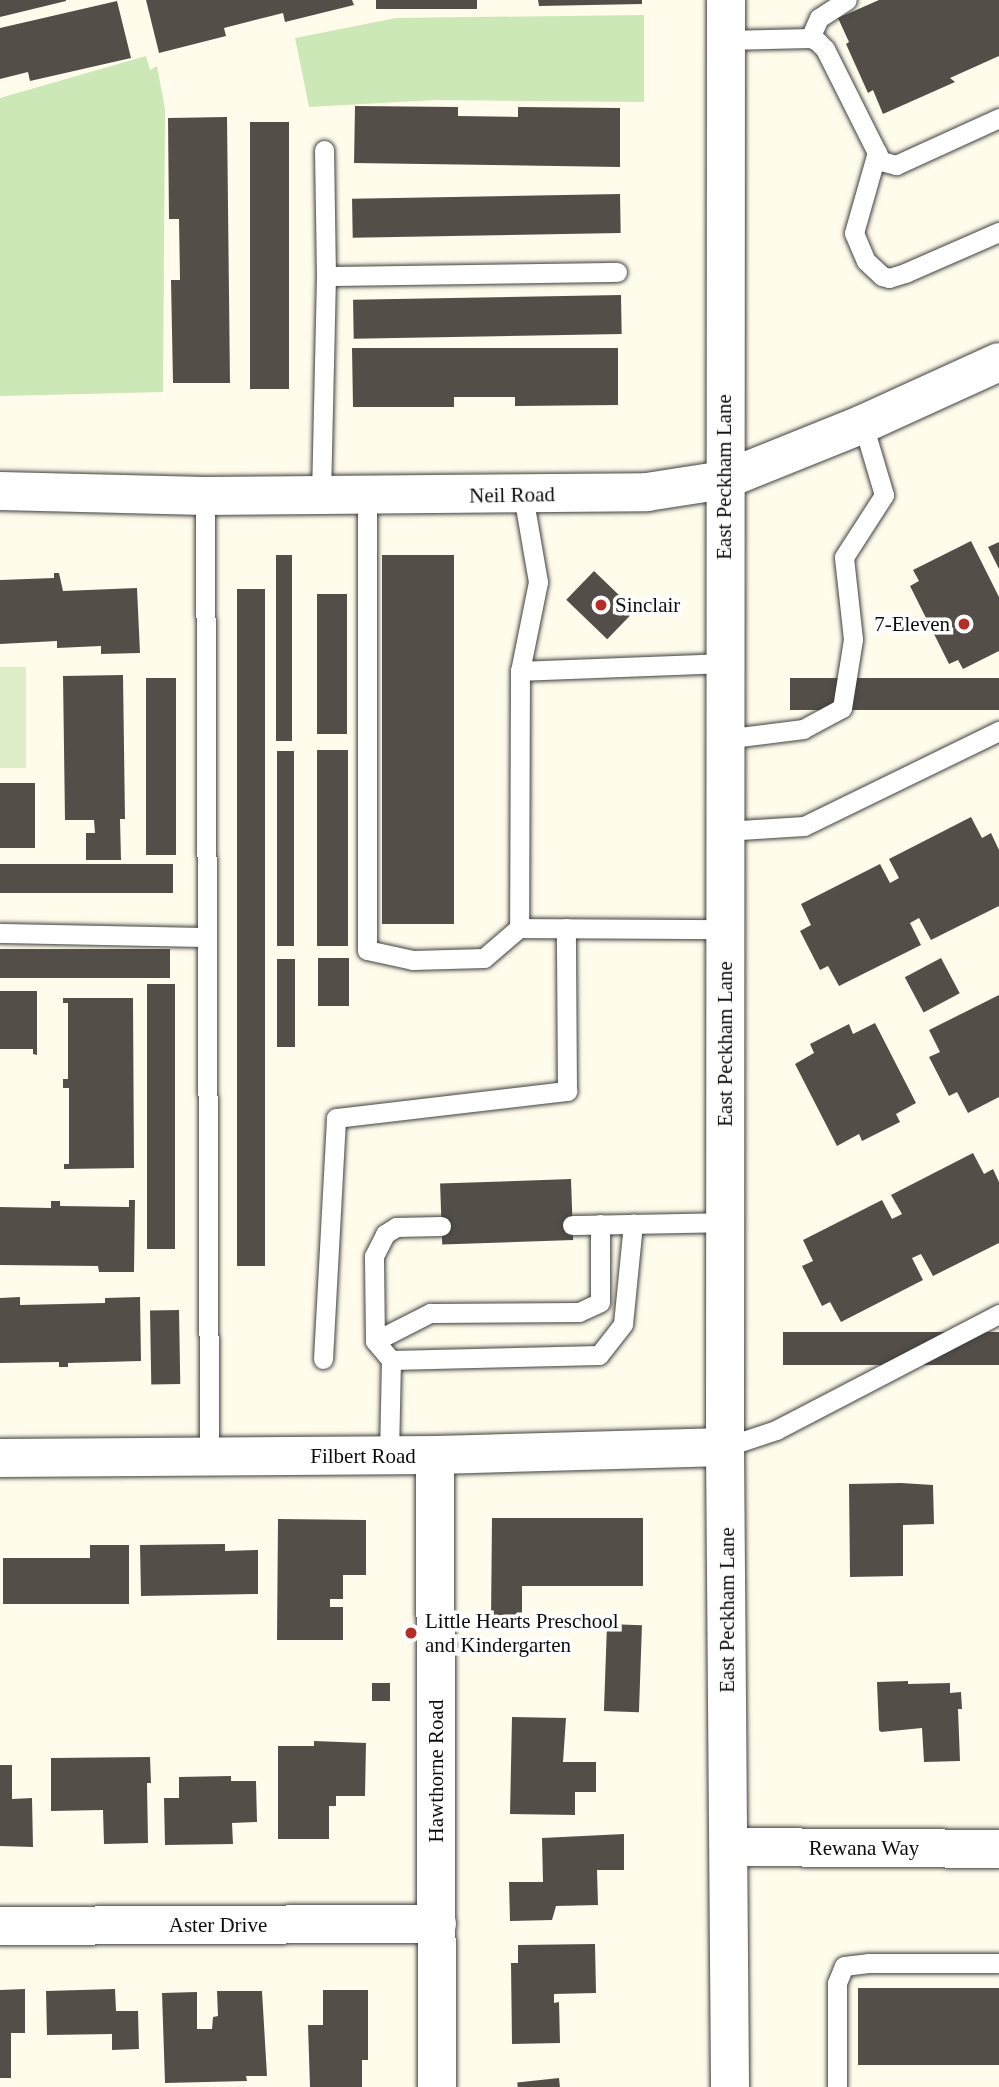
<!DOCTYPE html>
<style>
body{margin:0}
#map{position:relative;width:999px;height:2087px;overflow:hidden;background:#fffceb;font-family:Georgia,serif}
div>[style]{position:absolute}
.green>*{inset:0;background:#cbe8b6}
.pitch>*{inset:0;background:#deefc7;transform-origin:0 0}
.building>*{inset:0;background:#544e48;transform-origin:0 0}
.roads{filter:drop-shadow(0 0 2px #3f3f3f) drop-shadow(0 0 2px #3f3f3f)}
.service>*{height:19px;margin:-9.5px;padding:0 9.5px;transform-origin:9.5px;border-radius:9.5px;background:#fff}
.minor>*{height:38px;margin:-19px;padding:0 19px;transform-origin:19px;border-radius:19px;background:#fff}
.tertiary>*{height:38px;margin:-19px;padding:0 19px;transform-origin:19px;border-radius:19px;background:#fff}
.dots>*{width:19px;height:19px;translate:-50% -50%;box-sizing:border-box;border:4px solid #fff;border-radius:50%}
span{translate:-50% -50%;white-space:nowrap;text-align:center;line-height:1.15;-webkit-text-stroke:7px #fff;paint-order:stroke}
.street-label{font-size:21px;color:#0c0c0c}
.poi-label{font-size:21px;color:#0c0c0c}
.left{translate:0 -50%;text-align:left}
.right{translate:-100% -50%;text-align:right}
</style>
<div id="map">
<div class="green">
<i style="clip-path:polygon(644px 15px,644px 102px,434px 100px,309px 107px,295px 38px,396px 18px)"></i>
<i style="clip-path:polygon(146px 56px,150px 70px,157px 66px,165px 109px,163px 392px,0 396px,0 98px)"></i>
</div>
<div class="pitch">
<i style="left:0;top:667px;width:26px;height:101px"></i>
</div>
<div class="building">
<i style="clip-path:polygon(0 0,66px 0,66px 1px,0 17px)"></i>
<i style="clip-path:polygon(146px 0,352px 0,354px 5px,285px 22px,283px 13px,224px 28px,226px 36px,159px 53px)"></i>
<i style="left:376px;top:0;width:101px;height:9px"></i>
<i style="clip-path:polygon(538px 0,642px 0,642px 4px,539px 6px)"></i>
<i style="clip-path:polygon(879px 0,999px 0,999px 56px,950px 78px,955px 82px,883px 114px,873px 90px,868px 93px,846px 44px,849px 42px,838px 18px)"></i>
<i style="clip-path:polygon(117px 1px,131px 58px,30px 81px,28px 72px,0 79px,0 28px)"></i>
<i style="clip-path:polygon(355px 106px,458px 107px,458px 116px,518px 117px,518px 107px,620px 108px,620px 167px,354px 163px)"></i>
<i style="clip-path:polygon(227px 117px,230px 383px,173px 383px,171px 280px,180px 280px,179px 219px,169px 219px,168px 118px)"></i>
<i style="left:250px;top:122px;width:39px;height:267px"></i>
<i style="left:620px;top:194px;width:39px;height:268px;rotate:89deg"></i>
<i style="left:621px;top:295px;width:39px;height:268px;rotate:89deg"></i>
<i style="clip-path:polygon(352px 348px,618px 348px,618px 405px,515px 406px,515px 397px,454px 397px,454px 407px,353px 407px)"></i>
<i style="clip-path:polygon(971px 541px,999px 597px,999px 651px,963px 669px,958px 660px,949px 664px,910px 586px,919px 581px,913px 570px)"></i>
<i style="clip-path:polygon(999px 542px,999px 569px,988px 547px)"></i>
<i style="left:276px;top:555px;width:16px;height:186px"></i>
<i style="left:382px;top:555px;width:72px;height:369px"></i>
<i style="left:594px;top:571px;width:57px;height:40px;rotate:44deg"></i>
<i style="clip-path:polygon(54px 573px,59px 573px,63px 591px,137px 588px,140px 653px,101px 654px,101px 646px,57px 648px,57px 641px,0 644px,0 580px,54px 578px)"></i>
<i style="left:237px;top:589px;width:28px;height:677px"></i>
<i style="left:317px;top:594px;width:30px;height:140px"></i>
<i style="clip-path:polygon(123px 675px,125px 819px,120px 819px,121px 860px,86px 860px,86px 833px,95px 833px,94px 820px,65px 820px,63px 676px)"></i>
<i style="left:146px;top:678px;width:30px;height:177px"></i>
<i style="left:999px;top:678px;width:32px;height:209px;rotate:90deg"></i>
<i style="left:317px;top:750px;width:31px;height:196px"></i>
<i style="left:277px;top:751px;width:17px;height:195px"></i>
<i style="left:0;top:783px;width:35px;height:65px"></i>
<i style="clip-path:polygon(971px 817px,982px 838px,991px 833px,999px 850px,999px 906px,931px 940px,919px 918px,910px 923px,921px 945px,839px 986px,828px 966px,820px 970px,800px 931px,811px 925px,801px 904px,880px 864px,890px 883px,899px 878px,889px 859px)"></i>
<i style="left:0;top:864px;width:173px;height:29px"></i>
<i style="left:0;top:949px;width:170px;height:29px"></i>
<i style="left:318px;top:958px;width:31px;height:48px"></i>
<i style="left:941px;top:958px;width:40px;height:41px;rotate:62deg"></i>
<i style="left:277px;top:959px;width:18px;height:88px"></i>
<i style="left:147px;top:984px;width:28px;height:265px"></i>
<i style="clip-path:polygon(0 991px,37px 991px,37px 1055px,33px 1054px,33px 1049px,0 1049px)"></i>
<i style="clip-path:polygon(999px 995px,999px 1097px,968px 1113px,957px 1092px,949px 1096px,929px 1057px,940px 1052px,929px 1030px)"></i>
<i style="clip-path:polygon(63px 998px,133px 998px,134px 1168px,64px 1169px,64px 1164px,69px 1164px,69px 1088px,63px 1088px,63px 1079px,68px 1079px,68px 1003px,63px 1003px)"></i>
<i style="clip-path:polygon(875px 1023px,916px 1103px,896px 1114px,900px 1122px,862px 1141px,859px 1134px,837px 1146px,795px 1064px,814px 1053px,810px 1044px,849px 1024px,853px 1034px)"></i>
<i style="clip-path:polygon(973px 1153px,984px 1174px,993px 1169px,999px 1182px,999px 1243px,933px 1276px,921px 1254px,912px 1258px,923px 1280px,841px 1322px,830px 1302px,822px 1306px,802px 1266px,813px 1261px,803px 1240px,882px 1200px,892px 1219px,902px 1214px,891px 1195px)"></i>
<i style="left:571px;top:1179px;width:61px;height:131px;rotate:88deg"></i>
<i style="clip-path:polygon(129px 1200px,135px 1200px,134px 1272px,99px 1272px,98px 1266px,0 1265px,0 1207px,51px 1208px,51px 1201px,60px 1201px,60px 1206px,129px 1207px)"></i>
<i style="clip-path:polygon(20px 1297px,20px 1305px,105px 1303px,105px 1298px,140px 1297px,141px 1361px,68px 1363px,68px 1367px,59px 1367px,59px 1362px,0 1363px,0 1298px)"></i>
<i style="left:179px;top:1310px;width:74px;height:29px;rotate:89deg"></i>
<i style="left:999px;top:1332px;width:33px;height:216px;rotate:90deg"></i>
<i style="clip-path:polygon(901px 1483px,933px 1485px,934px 1524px,903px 1525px,903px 1576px,850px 1577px,849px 1484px)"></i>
<i style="clip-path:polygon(492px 1518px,643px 1518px,643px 1586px,522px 1586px,522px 1619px,491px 1619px)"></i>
<i style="clip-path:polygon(278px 1519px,366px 1520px,366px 1575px,343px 1575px,343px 1599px,330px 1599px,330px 1607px,343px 1607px,343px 1640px,277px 1640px)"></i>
<i style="clip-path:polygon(225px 1544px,225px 1551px,258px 1550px,258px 1594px,141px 1596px,140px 1545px)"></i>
<i style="clip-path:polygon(90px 1545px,129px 1545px,129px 1604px,3px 1604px,3px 1558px,90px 1558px)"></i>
<i style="left:607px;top:1624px;width:35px;height:87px;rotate:2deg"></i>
<i style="clip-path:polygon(908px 1681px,908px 1684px,950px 1683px,950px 1693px,961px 1692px,962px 1709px,958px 1709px,960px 1761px,924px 1762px,922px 1728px,881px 1732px,879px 1730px,877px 1682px)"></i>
<i style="left:372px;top:1683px;width:18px;height:18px"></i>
<i style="clip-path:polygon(512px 1717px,566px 1718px,563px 1762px,596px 1762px,596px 1792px,575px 1792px,575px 1815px,510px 1814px)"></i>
<i style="clip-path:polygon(314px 1741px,366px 1743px,365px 1796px,336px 1796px,336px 1806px,329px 1806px,329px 1839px,278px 1839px,278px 1746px,314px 1746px)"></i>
<i style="clip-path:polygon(150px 1757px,151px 1783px,147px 1783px,148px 1843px,104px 1844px,103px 1810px,51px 1811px,51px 1758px)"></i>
<i style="clip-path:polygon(0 1765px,12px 1765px,12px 1799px,32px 1798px,33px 1847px,0 1846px)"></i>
<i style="clip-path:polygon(231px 1776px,231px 1781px,256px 1781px,257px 1822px,232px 1823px,233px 1844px,165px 1845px,164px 1798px,179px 1798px,179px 1777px)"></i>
<i style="clip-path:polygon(624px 1834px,624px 1870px,597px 1870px,598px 1905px,556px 1906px,552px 1920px,510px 1921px,509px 1882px,543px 1882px,542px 1838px)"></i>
<i style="clip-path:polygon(595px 1944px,596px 1993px,554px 1994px,554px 2003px,559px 2002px,560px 2043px,512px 2044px,511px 1963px,518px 1963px,518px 1945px)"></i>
<i style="left:858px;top:1988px;width:141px;height:77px"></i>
<i style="clip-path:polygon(25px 1989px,25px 2033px,11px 2033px,11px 2078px,0 2078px,0 1990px)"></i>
<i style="clip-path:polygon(115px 1989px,116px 2011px,138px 2011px,139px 2049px,112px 2050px,112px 2034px,47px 2035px,46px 1991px)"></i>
<i style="clip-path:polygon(323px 1990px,368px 1990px,368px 2060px,362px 2060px,362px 2087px,310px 2087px,308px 2025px,323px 2025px)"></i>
<i style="clip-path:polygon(217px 1991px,262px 1991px,267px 2076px,246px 2076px,247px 2081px,165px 2083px,162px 1993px,197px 1992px,197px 2029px,212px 2029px,213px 2017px,218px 2016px)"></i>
<i style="left:559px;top:2078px;width:9px;height:42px;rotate:84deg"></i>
</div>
<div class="roads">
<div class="service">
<i style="left:810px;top:38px;width:22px;rotate:-66deg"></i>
<i style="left:819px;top:18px;width:33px;rotate:-33deg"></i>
<i style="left:726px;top:40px;width:84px;rotate:-1.4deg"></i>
<i style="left:810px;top:38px;width:8px;rotate:23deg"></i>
<i style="left:817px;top:41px;width:11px;rotate:45deg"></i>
<i style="left:825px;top:49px;width:125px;rotate:63.4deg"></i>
<i style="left:881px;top:161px;width:16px;rotate:15deg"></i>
<i style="left:896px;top:165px;width:113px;rotate:-24.5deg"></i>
<i style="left:877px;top:152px;width:84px;rotate:105.9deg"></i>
<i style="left:854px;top:233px;width:30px;rotate:67deg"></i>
<i style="left:866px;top:261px;width:22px;rotate:43deg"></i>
<i style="left:882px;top:276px;width:7px;rotate:16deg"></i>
<i style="left:889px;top:278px;width:17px;rotate:-17deg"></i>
<i style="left:905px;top:273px;width:103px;rotate:-23.6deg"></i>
<i style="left:326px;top:276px;width:291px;rotate:-0.8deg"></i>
<i style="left:523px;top:495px;width:88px;rotate:80.2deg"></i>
<i style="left:538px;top:582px;width:91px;rotate:101.4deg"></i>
<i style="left:520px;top:671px;width:257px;rotate:90.2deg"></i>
<i style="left:519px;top:928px;width:206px;rotate:0.3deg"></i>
<i style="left:205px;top:496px;width:960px;rotate:89.76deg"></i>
<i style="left:321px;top:496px;width:220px;rotate:-88.7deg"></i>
<i style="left:326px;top:276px;width:126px;rotate:-90.9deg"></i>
<i style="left:367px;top:496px;width:454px;rotate:90deg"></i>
<i style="left:367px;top:950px;width:47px;rotate:12.3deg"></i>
<i style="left:413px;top:960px;width:71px;rotate:-1.6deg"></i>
<i style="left:484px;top:958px;width:46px;rotate:-40.6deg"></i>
<i style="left:520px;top:671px;width:204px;rotate:-2.2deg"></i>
<i style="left:724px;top:739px;width:80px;rotate:-7.2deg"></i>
<i style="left:803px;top:729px;width:44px;rotate:-28.3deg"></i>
<i style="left:842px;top:708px;width:70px;rotate:-80.9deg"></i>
<i style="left:853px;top:639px;width:82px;rotate:-96.3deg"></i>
<i style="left:844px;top:557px;width:74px;rotate:-57.2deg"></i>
<i style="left:884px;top:495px;width:74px;rotate:-106.5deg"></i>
<i style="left:724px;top:831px;width:80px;rotate:-3.6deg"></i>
<i style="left:804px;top:826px;width:217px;rotate:-26deg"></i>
<i style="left:0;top:933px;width:206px;rotate:1.1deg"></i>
<i style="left:572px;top:1225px;width:153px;rotate:-1.1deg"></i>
<i style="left:375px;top:1341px;width:62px;rotate:-27deg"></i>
<i style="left:430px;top:1313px;width:149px;rotate:-0.4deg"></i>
<i style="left:579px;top:1312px;width:23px;rotate:-25deg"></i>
<i style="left:600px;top:1302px;width:78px;rotate:-90deg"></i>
<i style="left:323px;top:1359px;width:241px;rotate:-86.9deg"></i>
<i style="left:336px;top:1118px;width:233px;rotate:-6.7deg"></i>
<i style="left:567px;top:1091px;width:163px;rotate:-90.4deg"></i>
<i style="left:391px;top:1360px;width:208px;rotate:-1.4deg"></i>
<i style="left:599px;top:1355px;width:39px;rotate:-52deg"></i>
<i style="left:623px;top:1324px;width:101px;rotate:-84.3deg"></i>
<i style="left:725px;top:1447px;width:54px;rotate:-18.4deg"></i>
<i style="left:776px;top:1430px;width:251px;rotate:-27.5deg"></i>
<i style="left:389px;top:1455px;width:95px;rotate:-88.8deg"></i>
<i style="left:391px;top:1360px;width:25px;rotate:-130deg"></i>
<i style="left:375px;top:1341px;width:85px;rotate:-90.7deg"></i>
<i style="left:374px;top:1256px;width:25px;rotate:-63deg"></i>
<i style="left:385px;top:1234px;width:13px;rotate:-32deg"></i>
<i style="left:396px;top:1227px;width:45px;rotate:-1.3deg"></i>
<i style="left:837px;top:2087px;width:104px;rotate:-90deg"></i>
<i style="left:837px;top:1983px;width:18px;rotate:-68deg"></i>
<i style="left:844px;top:1966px;width:24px;rotate:-7deg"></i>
<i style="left:868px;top:1963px;width:131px"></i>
</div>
<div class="minor">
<i style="left:435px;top:1455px;width:632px;rotate:89.82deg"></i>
<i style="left:0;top:1458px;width:435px;rotate:-0.4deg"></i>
<i style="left:435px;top:1455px;width:290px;rotate:-1.6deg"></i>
<i style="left:729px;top:1847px;width:270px;rotate:0.4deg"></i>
<i style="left:0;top:1926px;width:437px;rotate:-0.3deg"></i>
</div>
<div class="tertiary">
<i style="left:726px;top:0;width:1447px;rotate:90.04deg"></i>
<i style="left:725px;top:1447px;width:640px;rotate:89.55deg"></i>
<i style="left:0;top:491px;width:205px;rotate:1.4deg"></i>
<i style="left:205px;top:496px;width:442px;rotate:-0.5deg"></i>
<i style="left:647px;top:492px;width:78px;rotate:-8.9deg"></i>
<i style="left:724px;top:480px;width:150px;rotate:-21.9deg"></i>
<i style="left:863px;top:424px;width:149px;rotate:-24.5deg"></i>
</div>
</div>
<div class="dots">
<i style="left:601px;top:605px;background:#b82c27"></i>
<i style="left:964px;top:624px;background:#b82c27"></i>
<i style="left:411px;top:1633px;background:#b82c27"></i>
</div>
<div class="street-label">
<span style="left:724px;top:477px;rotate:-90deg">East Peckham Lane</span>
<span style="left:512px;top:495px;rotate:-1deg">Neil Road</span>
<span style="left:725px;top:1044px;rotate:-90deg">East Peckham Lane</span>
<span style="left:363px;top:1456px">Filbert Road</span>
<span style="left:727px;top:1610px;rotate:-90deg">East Peckham Lane</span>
<span style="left:436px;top:1771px;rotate:-90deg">Hawthorne Road</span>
<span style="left:864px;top:1848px">Rewana Way</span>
<span style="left:218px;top:1925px">Aster Drive</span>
</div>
<div class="poi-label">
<span class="left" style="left:615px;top:605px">Sinclair</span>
<span class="right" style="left:950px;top:624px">7-Eleven</span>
<span class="left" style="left:425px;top:1633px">Little Hearts Preschool<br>and Kindergarten</span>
</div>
</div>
